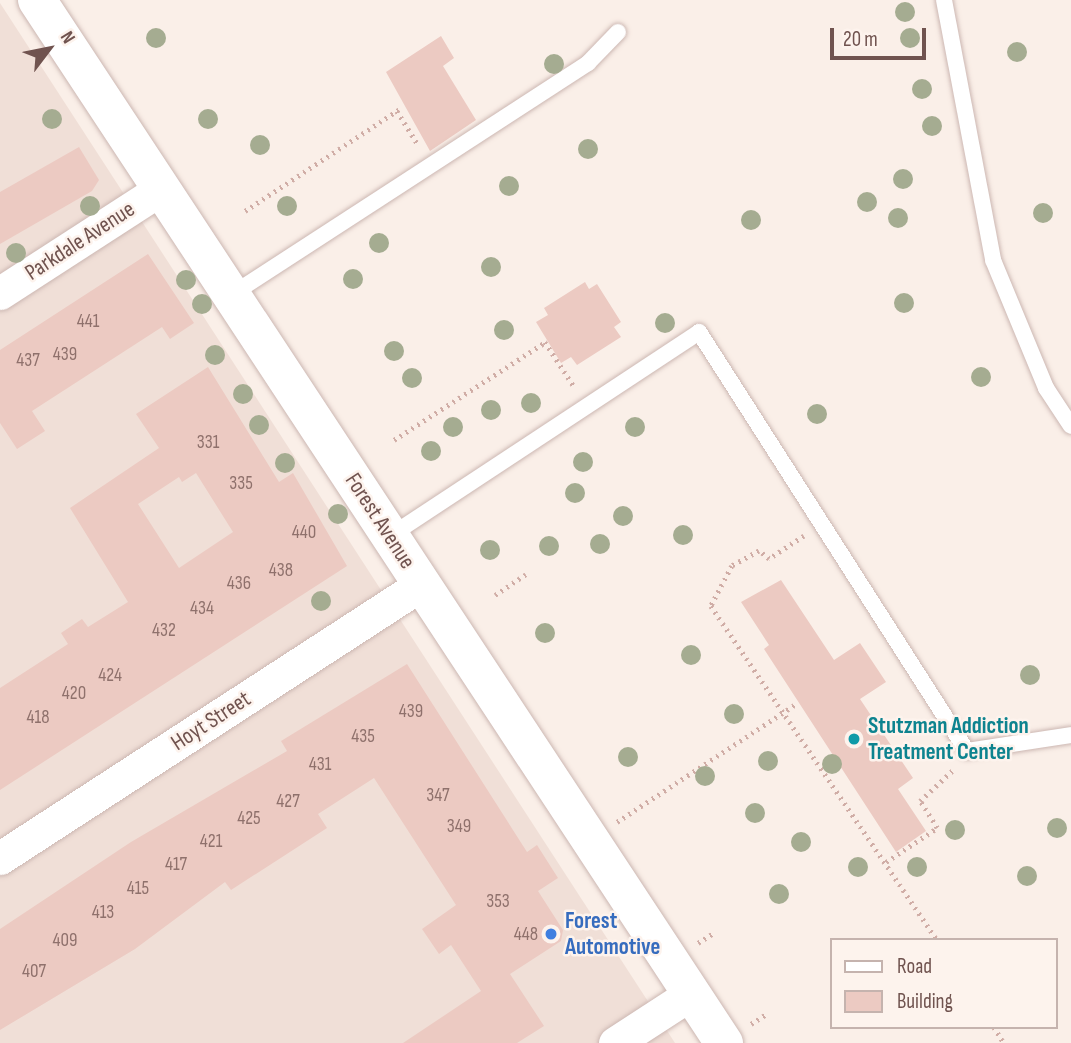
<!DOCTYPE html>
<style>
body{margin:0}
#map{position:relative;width:1071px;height:1043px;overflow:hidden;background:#faefe8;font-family:"Sofia Sans Condensed",sans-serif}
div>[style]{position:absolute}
.residential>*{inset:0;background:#f0dfd7}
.building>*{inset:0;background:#eccac2}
.path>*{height:4.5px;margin-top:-2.25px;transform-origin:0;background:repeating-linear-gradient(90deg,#d0ada6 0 2px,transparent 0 7px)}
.roads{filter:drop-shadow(0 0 2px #ccb7b2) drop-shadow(0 0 2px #ccb7b2)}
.lane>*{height:16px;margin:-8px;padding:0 8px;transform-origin:8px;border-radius:8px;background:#fff}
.street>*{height:33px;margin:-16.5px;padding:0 16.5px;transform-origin:16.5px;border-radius:16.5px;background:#fff}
.secondary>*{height:38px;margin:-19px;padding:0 19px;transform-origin:19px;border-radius:19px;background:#fff}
.trees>*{width:20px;height:20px;margin:-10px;border-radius:50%;background:#a5ac91}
.dots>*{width:19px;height:19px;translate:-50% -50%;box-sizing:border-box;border:4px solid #fdf3ed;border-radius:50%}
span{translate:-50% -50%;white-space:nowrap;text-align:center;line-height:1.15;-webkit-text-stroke:5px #fdf3ed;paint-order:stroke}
.number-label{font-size:19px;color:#8f716c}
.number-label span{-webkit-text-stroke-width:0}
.street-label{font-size:23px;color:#70534f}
.culture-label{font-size:23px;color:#0d838f;font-weight:700}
.left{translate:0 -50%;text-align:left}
.shop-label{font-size:23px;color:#366cbe;font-weight:700}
.legend{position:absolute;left:830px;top:938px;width:228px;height:91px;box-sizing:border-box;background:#fdf3ed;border:2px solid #c5b3ae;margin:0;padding:9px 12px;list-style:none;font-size:21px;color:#70534f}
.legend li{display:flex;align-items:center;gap:14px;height:35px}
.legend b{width:35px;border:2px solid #c5b3ae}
.north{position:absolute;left:14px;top:14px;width:70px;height:70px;-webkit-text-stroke:5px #fdf3ed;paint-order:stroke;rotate:58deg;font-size:19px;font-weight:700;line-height:28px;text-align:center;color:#70534f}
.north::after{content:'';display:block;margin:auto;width:24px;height:32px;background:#70534f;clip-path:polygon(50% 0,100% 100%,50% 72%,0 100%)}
.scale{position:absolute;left:830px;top:28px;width:96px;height:32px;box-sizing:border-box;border:4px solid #70534f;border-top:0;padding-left:9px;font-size:21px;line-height:24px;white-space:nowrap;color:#70534f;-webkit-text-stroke:5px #fdf3ed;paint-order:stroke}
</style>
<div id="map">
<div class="residential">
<i style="clip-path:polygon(0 3px,675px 1043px,0 1043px)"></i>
</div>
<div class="building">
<i style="clip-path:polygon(441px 36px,454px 58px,443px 66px,476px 120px,430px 151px,386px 72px)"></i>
<i style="clip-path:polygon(79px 147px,99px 180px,92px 191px,0 244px,0 192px)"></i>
<i style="clip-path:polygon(148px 254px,194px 323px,170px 339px,162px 327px,32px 411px,45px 431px,17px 449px,0 423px,0 350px)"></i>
<i style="clip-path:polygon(585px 282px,589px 289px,597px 284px,621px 322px,614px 327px,621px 337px,577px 365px,571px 357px,561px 363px,536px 322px,548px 315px,544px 308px)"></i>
<i style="clip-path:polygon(evenodd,208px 367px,279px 482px,293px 473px,347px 566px,0 790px,0 688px,68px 644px,61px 633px,82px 619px,88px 627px,128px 602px,70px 508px,159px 448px,136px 414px,208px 367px,196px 473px,233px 532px,179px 568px,138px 504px,179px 477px,182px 482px,196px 473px)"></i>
<i style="clip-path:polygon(781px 580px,834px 660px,860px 643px,886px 682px,860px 699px,913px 778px,898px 789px,926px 831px,896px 852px,764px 649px,769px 645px,741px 602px)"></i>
<i style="clip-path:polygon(407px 664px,527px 852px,537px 845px,558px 878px,538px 891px,563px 930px,561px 941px,510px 974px,544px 1026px,517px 1043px,403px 1043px,481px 991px,451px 945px,439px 954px,422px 929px,456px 905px,374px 778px,318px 814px,327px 828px,231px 890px,225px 882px,135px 949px,0 1030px,0 929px,131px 842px,287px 751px,281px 741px)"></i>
</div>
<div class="path">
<i style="left:397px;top:111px;width:41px;rotate:57.8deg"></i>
<i style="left:245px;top:211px;width:187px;rotate:-33.4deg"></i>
<i style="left:545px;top:342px;width:55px;rotate:56.9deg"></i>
<i style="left:394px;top:440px;width:182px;rotate:-32.9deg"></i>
<i style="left:804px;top:536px;width:42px;rotate:146.7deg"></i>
<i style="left:769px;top:559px;width:13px;rotate:-141deg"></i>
<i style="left:759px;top:551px;width:31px;rotate:151deg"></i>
<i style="left:732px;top:566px;width:45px;rotate:117.7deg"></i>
<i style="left:711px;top:606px;width:403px;rotate:55.9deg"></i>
<i style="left:495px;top:595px;width:37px;rotate:-34deg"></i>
<i style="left:617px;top:822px;width:214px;rotate:-33.4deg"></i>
<i style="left:886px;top:862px;width:61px;rotate:-33.7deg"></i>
<i style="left:937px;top:828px;width:32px;rotate:-122deg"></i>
<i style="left:920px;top:801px;width:45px;rotate:-43.2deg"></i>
<i style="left:698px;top:943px;width:20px;rotate:-33deg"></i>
<i style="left:751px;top:1024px;width:20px;rotate:-33deg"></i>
<i style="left:994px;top:1027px;width:19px;rotate:58deg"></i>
</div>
<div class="roads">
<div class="lane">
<i style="left:944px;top:0;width:265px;rotate:79.3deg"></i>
<i style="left:993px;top:260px;width:139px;rotate:67.5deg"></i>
<i style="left:1046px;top:388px;width:45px;rotate:56.7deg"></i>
<i style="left:231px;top:295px;width:426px;rotate:-33deg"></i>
<i style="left:588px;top:63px;width:43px;rotate:-45.9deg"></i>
<i style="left:390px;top:536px;width:370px;rotate:-33.4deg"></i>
<i style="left:699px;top:332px;width:497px;rotate:57.4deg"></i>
<i style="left:967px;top:751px;width:105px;rotate:-8.7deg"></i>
</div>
<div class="street">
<i style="left:0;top:293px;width:192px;rotate:-32.9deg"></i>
<i style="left:0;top:858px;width:503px;rotate:-33deg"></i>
<i style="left:615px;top:1043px;width:92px;rotate:-33deg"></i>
</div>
<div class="secondary">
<i style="left:37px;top:0;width:1249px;rotate:56.63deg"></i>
</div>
</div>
<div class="trees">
<i style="left:905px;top:12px"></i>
<i style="left:156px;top:38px"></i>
<i style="left:910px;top:38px"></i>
<i style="left:1017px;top:52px"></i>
<i style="left:554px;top:64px"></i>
<i style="left:922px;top:89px"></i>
<i style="left:52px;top:119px"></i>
<i style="left:208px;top:119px"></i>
<i style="left:932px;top:126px"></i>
<i style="left:260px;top:145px"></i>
<i style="left:588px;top:149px"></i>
<i style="left:903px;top:179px"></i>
<i style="left:509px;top:186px"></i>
<i style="left:867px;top:202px"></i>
<i style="left:90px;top:206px"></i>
<i style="left:287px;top:206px"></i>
<i style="left:1043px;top:213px"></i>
<i style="left:898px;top:218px"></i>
<i style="left:751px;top:220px"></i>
<i style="left:379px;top:243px"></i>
<i style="left:16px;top:253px"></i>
<i style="left:491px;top:267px"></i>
<i style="left:353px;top:279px"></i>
<i style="left:186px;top:280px"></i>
<i style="left:904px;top:303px"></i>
<i style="left:202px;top:304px"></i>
<i style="left:665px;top:323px"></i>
<i style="left:504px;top:330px"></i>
<i style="left:394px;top:351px"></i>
<i style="left:215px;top:355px"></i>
<i style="left:981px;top:377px"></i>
<i style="left:412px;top:378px"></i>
<i style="left:243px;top:394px"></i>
<i style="left:531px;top:403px"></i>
<i style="left:491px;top:410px"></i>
<i style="left:817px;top:414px"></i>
<i style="left:259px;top:425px"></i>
<i style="left:453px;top:427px"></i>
<i style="left:635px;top:427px"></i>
<i style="left:431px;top:451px"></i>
<i style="left:583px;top:462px"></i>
<i style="left:285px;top:463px"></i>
<i style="left:575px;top:493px"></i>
<i style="left:338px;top:514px"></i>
<i style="left:623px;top:516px"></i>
<i style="left:683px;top:535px"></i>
<i style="left:600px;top:544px"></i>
<i style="left:549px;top:546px"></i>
<i style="left:490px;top:550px"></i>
<i style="left:321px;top:601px"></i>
<i style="left:545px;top:633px"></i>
<i style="left:691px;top:655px"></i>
<i style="left:1030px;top:675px"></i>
<i style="left:734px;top:714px"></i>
<i style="left:628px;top:757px"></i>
<i style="left:768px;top:761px"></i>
<i style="left:832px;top:764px"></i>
<i style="left:705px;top:776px"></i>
<i style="left:755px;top:813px"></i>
<i style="left:1057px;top:828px"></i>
<i style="left:955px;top:830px"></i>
<i style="left:801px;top:842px"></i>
<i style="left:858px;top:867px"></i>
<i style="left:917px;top:867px"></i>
<i style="left:1027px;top:876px"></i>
<i style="left:779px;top:894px"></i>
</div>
<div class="dots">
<i style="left:854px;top:739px;background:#0f9aa8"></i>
<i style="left:551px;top:934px;background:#3f7fe0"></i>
</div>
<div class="number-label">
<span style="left:88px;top:322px">441</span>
<span style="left:65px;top:355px">439</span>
<span style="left:28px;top:361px">437</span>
<span style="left:208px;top:443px">331</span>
<span style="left:241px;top:484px">335</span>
<span style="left:304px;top:533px">440</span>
<span style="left:281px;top:571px">438</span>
<span style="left:239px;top:584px">436</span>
<span style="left:202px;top:609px">434</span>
<span style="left:164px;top:631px">432</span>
<span style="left:110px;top:676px">424</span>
<span style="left:74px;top:694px">420</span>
<span style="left:411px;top:712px">439</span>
<span style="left:38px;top:718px">418</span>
<span style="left:363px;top:737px">435</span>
<span style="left:320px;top:765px">431</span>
<span style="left:438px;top:796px">347</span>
<span style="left:288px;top:802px">427</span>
<span style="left:249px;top:819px">425</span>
<span style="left:459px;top:827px">349</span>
<span style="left:211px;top:842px">421</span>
<span style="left:176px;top:865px">417</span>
<span style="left:138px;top:889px">415</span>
<span style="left:498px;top:902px">353</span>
<span style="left:103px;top:913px">413</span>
<span style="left:526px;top:935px">448</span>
<span style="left:65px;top:941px">409</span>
<span style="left:34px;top:972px">407</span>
</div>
<div class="street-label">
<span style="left:80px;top:241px;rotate:-33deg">Parkdale Avenue</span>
<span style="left:380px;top:521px;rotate:57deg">Forest Avenue</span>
<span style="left:211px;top:721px;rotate:-33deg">Hoyt Street</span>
</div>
<div class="culture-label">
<span class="left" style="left:868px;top:739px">Stutzman Addiction<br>Treatment Center</span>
</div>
<div class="shop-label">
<span class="left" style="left:565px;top:934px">Forest<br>Automotive</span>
</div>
<ul class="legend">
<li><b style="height:9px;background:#fff"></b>Road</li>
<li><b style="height:19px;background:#eccac2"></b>Building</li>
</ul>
<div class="north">N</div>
<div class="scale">20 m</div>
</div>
